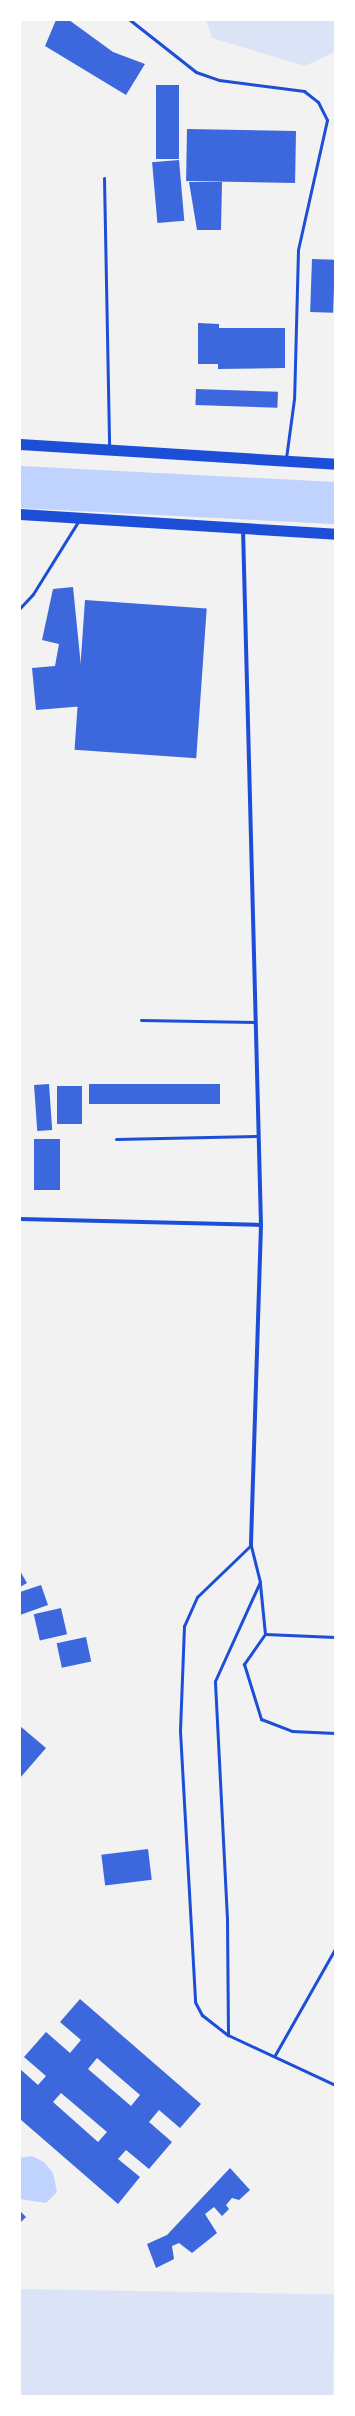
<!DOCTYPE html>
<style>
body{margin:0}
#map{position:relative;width:355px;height:2416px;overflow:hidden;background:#f2f2f2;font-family:"IBM Plex Sans",sans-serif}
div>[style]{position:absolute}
.green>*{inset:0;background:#dbe4f7;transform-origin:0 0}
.water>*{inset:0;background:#bfd3fe}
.river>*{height:42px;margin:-21px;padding:0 21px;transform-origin:21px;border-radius:21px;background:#bfd3fe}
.building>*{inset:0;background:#3d67dc;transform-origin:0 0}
.service>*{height:3px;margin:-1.5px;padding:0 1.5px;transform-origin:1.5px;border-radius:1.5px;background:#1d4ed8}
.minor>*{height:4px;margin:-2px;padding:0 2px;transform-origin:2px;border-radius:2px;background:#1d4ed8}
.trunk>*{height:11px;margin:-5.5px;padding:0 5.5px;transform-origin:5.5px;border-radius:5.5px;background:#1d4ed8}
span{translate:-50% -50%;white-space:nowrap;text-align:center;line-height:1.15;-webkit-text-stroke:4px #fff;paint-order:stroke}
.frame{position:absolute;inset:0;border:21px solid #fff;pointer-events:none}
</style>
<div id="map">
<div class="green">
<i style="clip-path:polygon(206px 20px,335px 20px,335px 52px,305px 66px,212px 38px)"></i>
<i style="left:20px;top:2289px;width:315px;height:107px;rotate:1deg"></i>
</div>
<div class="water">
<i style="clip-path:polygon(32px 2156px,44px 2162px,53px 2173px,57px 2192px,46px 2203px,20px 2199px,20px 2158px)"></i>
</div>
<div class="river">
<i style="left:20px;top:487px;width:315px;rotate:2.9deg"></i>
</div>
<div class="building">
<i style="clip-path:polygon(56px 20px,69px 20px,113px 52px,145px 64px,126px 95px,45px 46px)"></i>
<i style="left:156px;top:85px;width:23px;height:74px"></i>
<i style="left:187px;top:129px;width:109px;height:52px;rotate:1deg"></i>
<i style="left:179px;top:160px;width:61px;height:27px;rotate:85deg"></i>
<i style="clip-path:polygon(189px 182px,222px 182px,221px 230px,197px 230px)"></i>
<i style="left:312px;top:259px;width:23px;height:53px;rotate:2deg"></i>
<i style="clip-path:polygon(198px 323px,219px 324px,219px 328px,285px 328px,285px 368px,218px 369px,218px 364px,198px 364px)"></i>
<i style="left:196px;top:389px;width:82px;height:16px;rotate:2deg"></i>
<i style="clip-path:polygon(73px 587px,85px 706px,36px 710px,32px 668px,55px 666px,59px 644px,42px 640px,53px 589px)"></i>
<i style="left:85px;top:600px;width:122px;height:150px;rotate:4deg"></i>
<i style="left:49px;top:1084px;width:46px;height:15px;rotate:86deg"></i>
<i style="left:89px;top:1084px;width:131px;height:20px"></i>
<i style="left:57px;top:1086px;width:25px;height:38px"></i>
<i style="left:34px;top:1139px;width:26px;height:51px"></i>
<i style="clip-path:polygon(20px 1571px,27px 1583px,20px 1587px)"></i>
<i style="clip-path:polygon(41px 1585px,48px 1605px,20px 1615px,20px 1592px)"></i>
<i style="left:61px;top:1608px;width:27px;height:28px;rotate:77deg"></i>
<i style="left:86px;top:1637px;width:25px;height:30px;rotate:78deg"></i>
<i style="clip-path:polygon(20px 1726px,46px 1748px,20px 1778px)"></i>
<i style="left:148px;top:1849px;width:31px;height:47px;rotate:83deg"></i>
<i style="clip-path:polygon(evenodd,80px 1999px,201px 2104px,180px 2128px,159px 2110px,149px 2122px,172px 2142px,149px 2169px,126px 2150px,118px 2159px,140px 2177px,118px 2204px,20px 2119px,20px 2069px,38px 2085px,46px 2076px,24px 2057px,46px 2032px,70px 2053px,81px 2040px,60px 2022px,80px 1999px,97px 2058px,140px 2095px,131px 2106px,88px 2069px,97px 2058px,80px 1999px,61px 2093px,107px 2132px,98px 2142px,53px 2102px,61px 2093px)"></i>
<i style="clip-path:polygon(230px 2168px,250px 2190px,239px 2200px,232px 2198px,226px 2205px,229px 2209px,222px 2216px,214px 2207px,205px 2214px,217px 2233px,192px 2253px,179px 2243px,172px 2246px,174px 2259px,156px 2268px,147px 2244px,167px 2235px)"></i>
<i style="clip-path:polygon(20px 2211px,26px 2217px,20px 2223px)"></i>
</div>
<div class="service">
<i style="left:130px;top:20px;width:84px;rotate:38.2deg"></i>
<i style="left:196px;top:72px;width:24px;rotate:19deg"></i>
<i style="left:219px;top:80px;width:86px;rotate:7.4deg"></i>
<i style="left:304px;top:91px;width:18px;rotate:38deg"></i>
<i style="left:318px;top:102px;width:20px;rotate:63deg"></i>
<i style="left:327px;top:120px;width:133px;rotate:102.6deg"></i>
<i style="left:298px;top:250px;width:149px;rotate:91.5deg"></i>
<i style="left:294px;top:399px;width:60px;rotate:97.7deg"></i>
<i style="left:104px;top:178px;width:270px;rotate:88.9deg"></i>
<i style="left:20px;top:608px;width:19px;rotate:-47deg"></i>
<i style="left:33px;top:594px;width:87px;rotate:-58.1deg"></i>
<i style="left:141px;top:1020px;width:114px;rotate:1deg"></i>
<i style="left:116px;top:1139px;width:142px;rotate:-1.2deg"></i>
<i style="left:251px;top:1545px;width:75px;rotate:136.1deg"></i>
<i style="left:197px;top:1597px;width:32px;rotate:114deg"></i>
<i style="left:184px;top:1626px;width:105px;rotate:92.2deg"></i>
<i style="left:180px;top:1731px;width:271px;rotate:86.8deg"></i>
<i style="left:195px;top:2002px;width:15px;rotate:62deg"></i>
<i style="left:202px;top:2015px;width:33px;rotate:38deg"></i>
<i style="left:228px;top:2035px;width:118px;rotate:25deg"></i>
<i style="left:260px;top:1584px;width:50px;rotate:84.3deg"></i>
<i style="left:265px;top:1634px;width:37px;rotate:125deg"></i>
<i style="left:244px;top:1664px;width:58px;rotate:72.8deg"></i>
<i style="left:261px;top:1719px;width:33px;rotate:21deg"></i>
<i style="left:292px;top:1731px;width:43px;rotate:2.7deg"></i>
<i style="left:265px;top:1634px;width:70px;rotate:2.5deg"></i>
<i style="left:228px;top:2035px;width:116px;rotate:-90.5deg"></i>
<i style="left:227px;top:1919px;width:238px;rotate:-92.9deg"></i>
<i style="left:215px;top:1681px;width:109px;rotate:-65.6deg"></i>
<i style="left:260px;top:1582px;width:38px;rotate:-104deg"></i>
<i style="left:275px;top:2055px;width:122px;rotate:-60.5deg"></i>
</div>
<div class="minor">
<i style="left:243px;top:529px;width:696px;rotate:88.52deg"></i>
<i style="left:261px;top:1225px;width:320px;rotate:91.8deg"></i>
<i style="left:20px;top:1219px;width:241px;rotate:1.4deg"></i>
</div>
<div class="trunk">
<i style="left:20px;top:444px;width:316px;rotate:3.6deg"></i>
<i style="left:20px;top:514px;width:316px;rotate:3.6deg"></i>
</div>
<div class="frame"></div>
</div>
